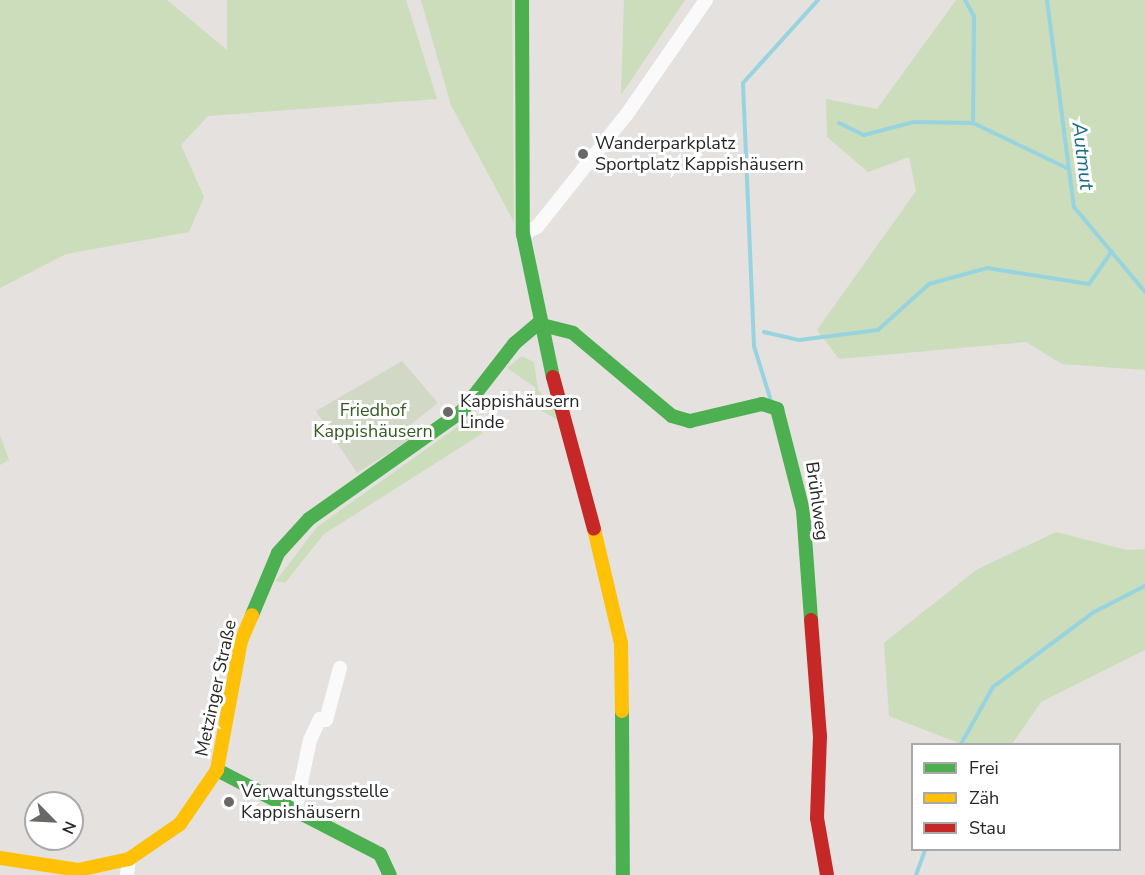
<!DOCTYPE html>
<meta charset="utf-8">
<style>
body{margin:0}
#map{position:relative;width:1145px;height:875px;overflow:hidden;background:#e4e1de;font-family:"Nunito Sans",sans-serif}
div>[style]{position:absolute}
.green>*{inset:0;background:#cbddba}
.cemetery>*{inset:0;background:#d2d8c6}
.stream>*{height:4px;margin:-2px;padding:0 2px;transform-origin:2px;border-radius:2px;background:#98d4df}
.street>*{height:14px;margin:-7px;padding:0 7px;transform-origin:7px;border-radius:7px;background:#fbfafa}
.fast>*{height:14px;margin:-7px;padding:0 7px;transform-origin:7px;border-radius:7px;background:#4caf50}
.slow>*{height:14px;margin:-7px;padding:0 7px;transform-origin:7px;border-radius:7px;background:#ffc107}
.jam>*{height:14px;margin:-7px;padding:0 7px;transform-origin:7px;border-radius:7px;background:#c62828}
.dots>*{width:16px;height:16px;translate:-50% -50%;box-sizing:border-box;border:3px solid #fff;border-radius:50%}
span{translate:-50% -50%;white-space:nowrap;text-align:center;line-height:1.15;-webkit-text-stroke:6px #fff;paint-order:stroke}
.poi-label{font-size:18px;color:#272727}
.left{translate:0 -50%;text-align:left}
.park-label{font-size:18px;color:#335b21}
.street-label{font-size:18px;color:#272727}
.water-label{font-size:20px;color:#1b6d87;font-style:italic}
.legend{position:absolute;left:911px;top:743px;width:210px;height:108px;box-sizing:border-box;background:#fff;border:2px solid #a9a9a9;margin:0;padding:8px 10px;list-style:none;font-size:18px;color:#272727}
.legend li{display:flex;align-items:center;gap:12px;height:30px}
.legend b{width:30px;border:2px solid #a9a9a9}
.north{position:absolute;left:24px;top:791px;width:60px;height:60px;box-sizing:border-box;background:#fff;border:2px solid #a9a9a9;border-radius:50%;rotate:114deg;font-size:16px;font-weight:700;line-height:24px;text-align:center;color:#272727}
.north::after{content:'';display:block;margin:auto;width:21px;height:27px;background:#696867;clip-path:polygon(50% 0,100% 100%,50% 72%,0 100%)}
</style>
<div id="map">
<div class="green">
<i style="clip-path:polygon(0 0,167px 0,227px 50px,227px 0,406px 0,437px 99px,208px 116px,181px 145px,204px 197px,189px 232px,66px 254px,0 288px)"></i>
<i style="clip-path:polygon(421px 0,512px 0,514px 222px,451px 105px)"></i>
<i style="clip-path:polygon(624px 0,685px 0,621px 95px)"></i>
<i style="clip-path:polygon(956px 0,1145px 0,1145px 370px,1062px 364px,1026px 342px,839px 359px,817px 330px,916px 191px,909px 157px,868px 172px,827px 137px,826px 99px,877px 109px)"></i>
<i style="clip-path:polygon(522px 356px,534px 362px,538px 390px,554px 405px,559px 421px,528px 403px,536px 388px,507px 368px)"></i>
<i style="clip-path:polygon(467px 420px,483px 433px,324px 534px,285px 583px,276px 581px,317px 527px)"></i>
<i style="clip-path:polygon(0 435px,9px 460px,0 465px)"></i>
<i style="clip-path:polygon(1056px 532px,1127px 550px,1145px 549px,1145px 650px,1041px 702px,1012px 744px,961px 744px,889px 716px,884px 643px,976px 570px)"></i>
</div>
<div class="cemetery">
<i style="clip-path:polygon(402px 361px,438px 403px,410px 425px,417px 435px,357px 473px,316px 411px)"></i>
</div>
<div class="stream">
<i style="left:965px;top:0;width:18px;rotate:61deg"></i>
<i style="left:974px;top:16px;width:107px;rotate:90.5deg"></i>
<i style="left:1047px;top:0;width:209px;rotate:82.6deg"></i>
<i style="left:1074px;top:207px;width:111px;rotate:50.1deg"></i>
<i style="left:839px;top:123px;width:28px;rotate:26deg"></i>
<i style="left:864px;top:135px;width:52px;rotate:-14.6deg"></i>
<i style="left:914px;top:122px;width:59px;rotate:1deg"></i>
<i style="left:973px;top:123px;width:104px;rotate:25.6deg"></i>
<i style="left:764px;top:332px;width:36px;rotate:13deg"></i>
<i style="left:799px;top:340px;width:80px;rotate:-7.2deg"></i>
<i style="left:878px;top:330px;width:69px;rotate:-42deg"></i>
<i style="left:929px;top:284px;width:60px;rotate:-15.4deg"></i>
<i style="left:987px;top:268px;width:103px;rotate:8.9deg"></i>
<i style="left:1089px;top:284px;width:40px;rotate:-55.1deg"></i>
<i style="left:771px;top:401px;width:58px;rotate:-107.2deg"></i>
<i style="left:754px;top:346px;width:263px;rotate:-92.4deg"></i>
<i style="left:743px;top:83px;width:112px;rotate:-47.9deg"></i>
<i style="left:961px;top:744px;width:65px;rotate:-60.7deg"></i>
<i style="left:993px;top:687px;width:126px;rotate:-36.6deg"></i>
<i style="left:1094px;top:612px;width:57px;rotate:-27deg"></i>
<i style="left:916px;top:875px;width:27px;rotate:-70deg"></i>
</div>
<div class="street">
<i style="left:523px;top:234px;width:16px;rotate:-27deg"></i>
<i style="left:537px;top:227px;width:144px;rotate:-51.5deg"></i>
<i style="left:627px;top:114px;width:139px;rotate:-55.3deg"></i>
<i style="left:295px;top:811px;width:73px;rotate:-78.1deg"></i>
<i style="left:310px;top:740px;width:23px;rotate:-65deg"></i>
<i style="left:320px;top:719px;width:6px;rotate:9deg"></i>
<i style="left:326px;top:720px;width:54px;rotate:-74.9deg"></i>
<i style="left:127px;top:875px;width:16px;rotate:-83deg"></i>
</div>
<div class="fast">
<i style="left:522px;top:0;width:234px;rotate:89.8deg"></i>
<i style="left:523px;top:234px;width:146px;rotate:78.2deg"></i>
<i style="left:538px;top:324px;width:36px;rotate:14deg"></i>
<i style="left:573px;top:333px;width:129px;rotate:40deg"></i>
<i style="left:672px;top:416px;width:19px;rotate:16deg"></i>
<i style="left:690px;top:421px;width:74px;rotate:-13.3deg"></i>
<i style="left:762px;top:404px;width:16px;rotate:18deg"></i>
<i style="left:777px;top:409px;width:104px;rotate:75.6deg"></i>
<i style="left:803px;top:510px;width:110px;rotate:85.8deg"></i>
<i style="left:252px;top:615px;width:67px;rotate:-67.2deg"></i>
<i style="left:278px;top:553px;width:46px;rotate:-47.6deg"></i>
<i style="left:309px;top:519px;width:187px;rotate:-35.2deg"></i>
<i style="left:462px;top:411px;width:86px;rotate:-52.1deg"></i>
<i style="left:515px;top:343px;width:30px;rotate:-40deg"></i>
<i style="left:622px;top:711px;width:164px;rotate:89.7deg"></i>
<i style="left:217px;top:770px;width:183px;rotate:27.3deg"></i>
<i style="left:380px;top:854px;width:23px;rotate:65deg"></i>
</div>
<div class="slow">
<i style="left:594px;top:529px;width:117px;rotate:76.7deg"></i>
<i style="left:621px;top:643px;width:68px;rotate:89.2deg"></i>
<i style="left:0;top:858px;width:79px;rotate:8.7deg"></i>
<i style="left:78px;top:870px;width:52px;rotate:-12.2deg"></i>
<i style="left:129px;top:859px;width:62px;rotate:-34.5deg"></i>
<i style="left:180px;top:824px;width:65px;rotate:-55.6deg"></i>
<i style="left:217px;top:770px;width:131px;rotate:-79.5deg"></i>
<i style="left:241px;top:641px;width:28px;rotate:-67deg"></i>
</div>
<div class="jam">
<i style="left:553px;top:377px;width:157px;rotate:74.9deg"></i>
<i style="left:811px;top:620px;width:116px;rotate:85.6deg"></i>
<i style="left:820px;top:736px;width:82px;rotate:92.1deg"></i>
<i style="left:817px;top:818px;width:58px;rotate:80deg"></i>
</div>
<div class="dots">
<i style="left:583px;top:154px;background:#696867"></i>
<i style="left:448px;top:412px;background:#696867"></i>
<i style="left:229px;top:802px;background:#696867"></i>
</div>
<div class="poi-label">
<span class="left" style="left:595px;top:154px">Wanderparkplatz<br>Sportplatz Kappishäusern</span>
<span class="left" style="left:460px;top:412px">Kappishäusern<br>Linde</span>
<span class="left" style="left:241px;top:802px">Verwaltungsstelle<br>Kappishäusern</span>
</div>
<div class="park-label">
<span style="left:373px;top:421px">Friedhof<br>Kappishäusern</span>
</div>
<div class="street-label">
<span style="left:817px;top:501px;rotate:82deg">Brühlweg</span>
<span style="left:216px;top:688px;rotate:-78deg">Metzinger Straße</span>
</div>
<div class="water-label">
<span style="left:1083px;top:156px;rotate:83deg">Autmut</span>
</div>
<ul class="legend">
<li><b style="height:8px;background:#4caf50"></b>Frei</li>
<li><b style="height:8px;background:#ffc107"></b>Zäh</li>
<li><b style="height:8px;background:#c62828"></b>Stau</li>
</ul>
<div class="north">N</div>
</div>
